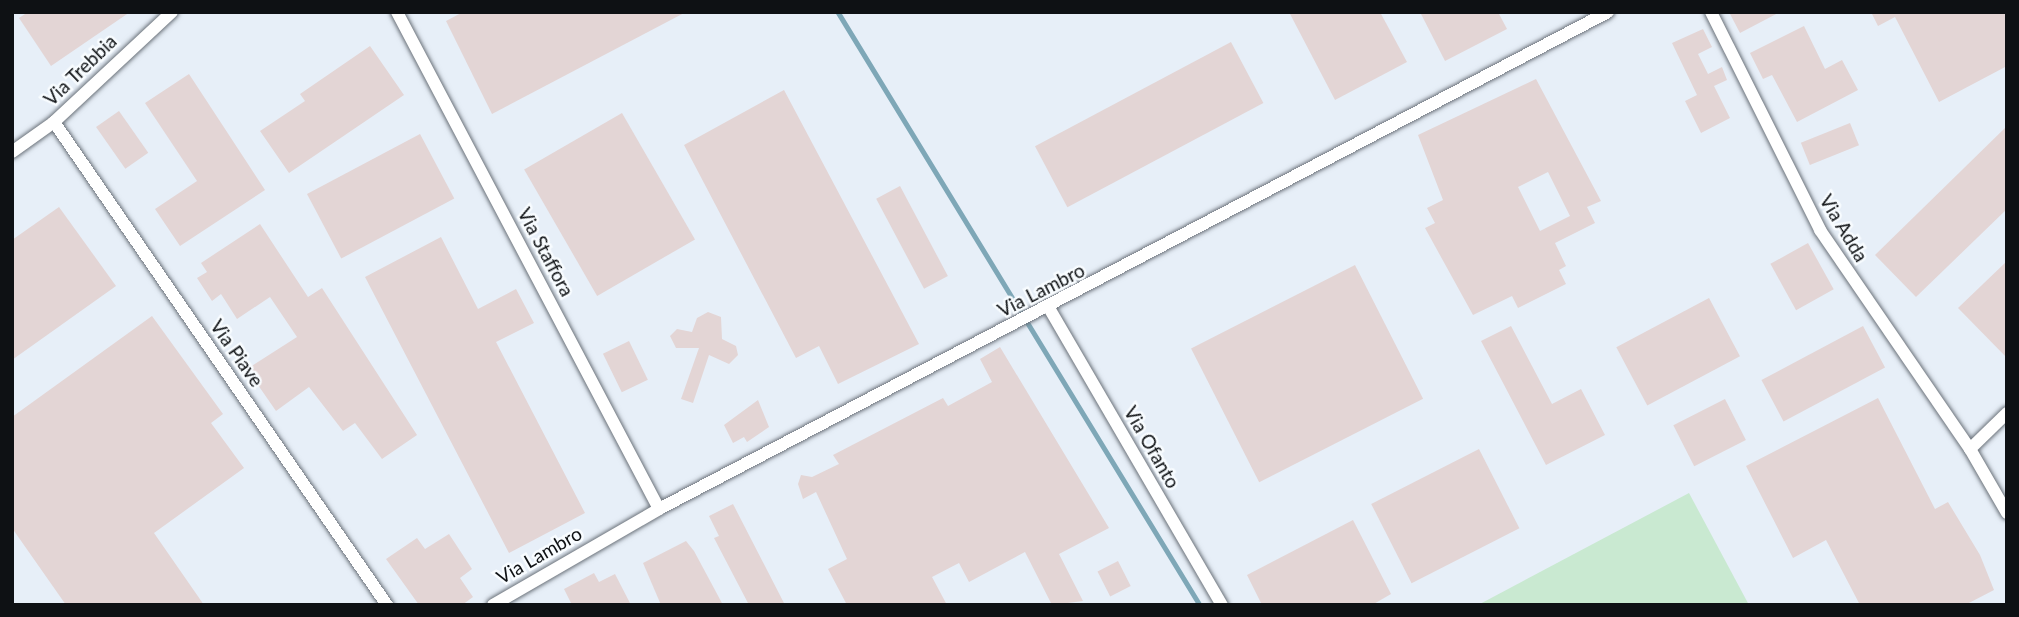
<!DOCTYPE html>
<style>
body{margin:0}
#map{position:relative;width:2019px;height:617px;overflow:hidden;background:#e7eff8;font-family:Lato,sans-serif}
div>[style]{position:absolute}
.green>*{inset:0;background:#c9e9d1}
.stream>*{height:4.5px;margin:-2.25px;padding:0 2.25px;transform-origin:2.25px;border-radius:2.25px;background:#7ea7b7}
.building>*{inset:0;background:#e3d5d5;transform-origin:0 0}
.roads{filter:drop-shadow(0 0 2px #6b727a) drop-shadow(0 0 2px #6b727a)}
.street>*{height:12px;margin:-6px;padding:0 6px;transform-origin:6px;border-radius:6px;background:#fff}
span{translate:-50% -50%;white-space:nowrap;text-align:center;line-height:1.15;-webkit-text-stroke:5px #f8fcff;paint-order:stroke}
.street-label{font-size:19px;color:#0e1114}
.frame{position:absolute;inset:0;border:14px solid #0e1114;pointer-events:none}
</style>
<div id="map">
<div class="green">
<i style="clip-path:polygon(1689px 493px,1749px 605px,1478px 605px)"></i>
</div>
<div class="stream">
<i style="left:838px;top:12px;width:695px;rotate:58.6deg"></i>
</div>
<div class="building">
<i style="clip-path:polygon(28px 12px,130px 12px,51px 66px,19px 18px)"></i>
<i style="clip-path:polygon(463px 12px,686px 12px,492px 114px,446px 21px)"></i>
<i style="clip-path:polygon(1289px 12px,1380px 12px,1407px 62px,1335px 100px)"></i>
<i style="clip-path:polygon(1420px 12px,1498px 12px,1507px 29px,1445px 61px)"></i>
<i style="clip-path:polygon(1729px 12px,1780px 12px,1740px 33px)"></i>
<i style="clip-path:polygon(1871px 12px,2007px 12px,2007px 66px,1939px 102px,1895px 17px,1878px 26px)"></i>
<i style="clip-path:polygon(1804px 26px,1825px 69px,1842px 60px,1858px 90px,1797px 122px,1772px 75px,1763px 79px,1750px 53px)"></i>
<i style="clip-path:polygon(1703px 29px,1712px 47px,1698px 54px,1708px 74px,1722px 67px,1727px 80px,1714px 86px,1730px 118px,1701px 133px,1685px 101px,1697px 95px,1672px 43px)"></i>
<i style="left:1231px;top:42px;width:69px;height:222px;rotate:62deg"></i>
<i style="clip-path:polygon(370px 46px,404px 95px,289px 173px,260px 131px,305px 101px,300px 94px)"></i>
<i style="clip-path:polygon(189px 74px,265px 190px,180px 246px,155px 209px,197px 181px,145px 103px)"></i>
<i style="clip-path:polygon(evenodd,1536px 79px,1601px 201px,1587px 207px,1595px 223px,1555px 243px,1566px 266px,1559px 270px,1566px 284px,1518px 308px,1512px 296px,1473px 315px,1425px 228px,1435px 223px,1427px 208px,1443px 200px,1418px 135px,1536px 79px,1548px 172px,1570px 216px,1540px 231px,1518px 187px,1548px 172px)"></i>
<i style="clip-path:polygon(784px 90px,919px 344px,838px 384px,819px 346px,796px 358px,684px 145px)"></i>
<i style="left:119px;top:111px;width:51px;height:28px;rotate:55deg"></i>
<i style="left:622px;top:113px;width:146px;height:113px;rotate:60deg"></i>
<i style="left:1850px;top:123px;width:24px;height:53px;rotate:68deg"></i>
<i style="clip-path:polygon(2007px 126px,2007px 209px,1916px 297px,1875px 255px)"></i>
<i style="left:420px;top:134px;width:73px;height:128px;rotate:62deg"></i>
<i style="left:900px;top:186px;width:102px;height:27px;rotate:62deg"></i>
<i style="clip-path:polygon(59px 207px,116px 286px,12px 360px,12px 240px)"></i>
<i style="clip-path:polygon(260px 224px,308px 297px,322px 288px,417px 435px,382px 459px,355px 423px,343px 431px,309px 387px,276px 411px,247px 369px,297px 337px,270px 297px,237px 319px,221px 294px,212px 301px,197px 278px,207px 272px,201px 263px)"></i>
<i style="clip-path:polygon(441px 237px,478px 309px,516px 289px,534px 323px,496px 342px,585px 513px,509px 553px,365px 277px)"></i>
<i style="left:1808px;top:243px;width:53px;height:43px;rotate:61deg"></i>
<i style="clip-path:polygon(2007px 261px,2007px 358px,1958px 308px)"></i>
<i style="left:1355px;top:265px;width:150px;height:184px;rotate:63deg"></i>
<i style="left:1709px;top:298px;width:66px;height:105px;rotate:62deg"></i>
<i style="clip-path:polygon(708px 312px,721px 317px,722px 339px,736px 346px,738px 355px,729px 364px,709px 355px,693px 403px,681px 399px,699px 348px,676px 348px,670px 336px,677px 329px,692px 332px,697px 318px)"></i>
<i style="clip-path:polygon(152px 316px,223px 414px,211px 423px,244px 468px,154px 533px,204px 605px,66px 605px,12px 528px,12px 417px)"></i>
<i style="clip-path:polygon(1511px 326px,1552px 404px,1581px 389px,1605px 435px,1546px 465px,1481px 341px)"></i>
<i style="left:1863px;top:326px;width:47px;height:115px;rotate:62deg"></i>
<i style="left:629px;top:341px;width:43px;height:29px;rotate:64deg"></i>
<i style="clip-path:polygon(1000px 347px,1109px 528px,1059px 554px,1083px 601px,1052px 605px,1025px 552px,969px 582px,959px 563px,932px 577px,947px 605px,847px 605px,828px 569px,847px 559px,816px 492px,803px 499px,798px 484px,801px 475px,812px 477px,839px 464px,833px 455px,943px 398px,948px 406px,992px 382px,980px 359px)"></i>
<i style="clip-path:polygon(1878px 398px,1935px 509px,1948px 502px,1980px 555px,1994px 590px,1965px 605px,1860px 605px,1826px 540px,1793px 558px,1746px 466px)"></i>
<i style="left:1725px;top:399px;width:46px;height:58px;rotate:63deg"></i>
<i style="clip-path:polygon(758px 400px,769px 427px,747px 442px,744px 437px,733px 443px,724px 425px)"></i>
<i style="left:1479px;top:449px;width:89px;height:121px;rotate:63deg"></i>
<i style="clip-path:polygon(733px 504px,785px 605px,749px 605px,714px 538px,719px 536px,709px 516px)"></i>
<i style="clip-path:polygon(1353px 520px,1391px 594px,1372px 605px,1262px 605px,1247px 575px)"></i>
<i style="clip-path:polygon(449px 534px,472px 569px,460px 578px,473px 597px,462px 605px,419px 605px,386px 559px,417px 538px,425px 549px)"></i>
<i style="clip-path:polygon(686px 541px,694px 551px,723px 605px,661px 605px,643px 563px)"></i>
<i style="left:1118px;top:561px;width:28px;height:23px;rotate:63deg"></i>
<i style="clip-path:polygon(594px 573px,599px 582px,615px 574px,631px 605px,572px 605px,564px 589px)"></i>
</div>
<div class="roads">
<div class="street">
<i style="left:397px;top:12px;width:562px;rotate:62.2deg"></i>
<i style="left:1711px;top:12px;width:244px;rotate:63.4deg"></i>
<i style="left:1820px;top:230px;width:265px;rotate:55.6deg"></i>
<i style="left:1970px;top:449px;width:74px;rotate:60deg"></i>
<i style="left:54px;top:122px;width:587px;rotate:55.42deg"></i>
<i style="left:12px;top:152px;width:52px;rotate:-35.5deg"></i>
<i style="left:54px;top:122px;width:161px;rotate:-43deg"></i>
<i style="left:1049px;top:308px;width:344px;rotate:59.8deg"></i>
<i style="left:1970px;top:449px;width:52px;rotate:-44.2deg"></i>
<i style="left:493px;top:605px;width:192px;rotate:-30deg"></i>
<i style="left:659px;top:509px;width:1071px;rotate:-27.64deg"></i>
</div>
</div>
<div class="street-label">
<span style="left:80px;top:70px;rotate:-44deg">Via Trebbia</span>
<span style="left:1844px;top:228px;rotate:59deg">Via Adda</span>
<span style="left:546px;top:252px;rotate:62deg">Via Staffora</span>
<span style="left:1041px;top:290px;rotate:-27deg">Via Lambro</span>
<span style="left:237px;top:353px;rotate:55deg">Via Piave</span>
<span style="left:1152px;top:447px;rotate:60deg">Via Ofanto</span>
<span style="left:539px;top:555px;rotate:-30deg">Via Lambro</span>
</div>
<div class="frame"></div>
</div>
